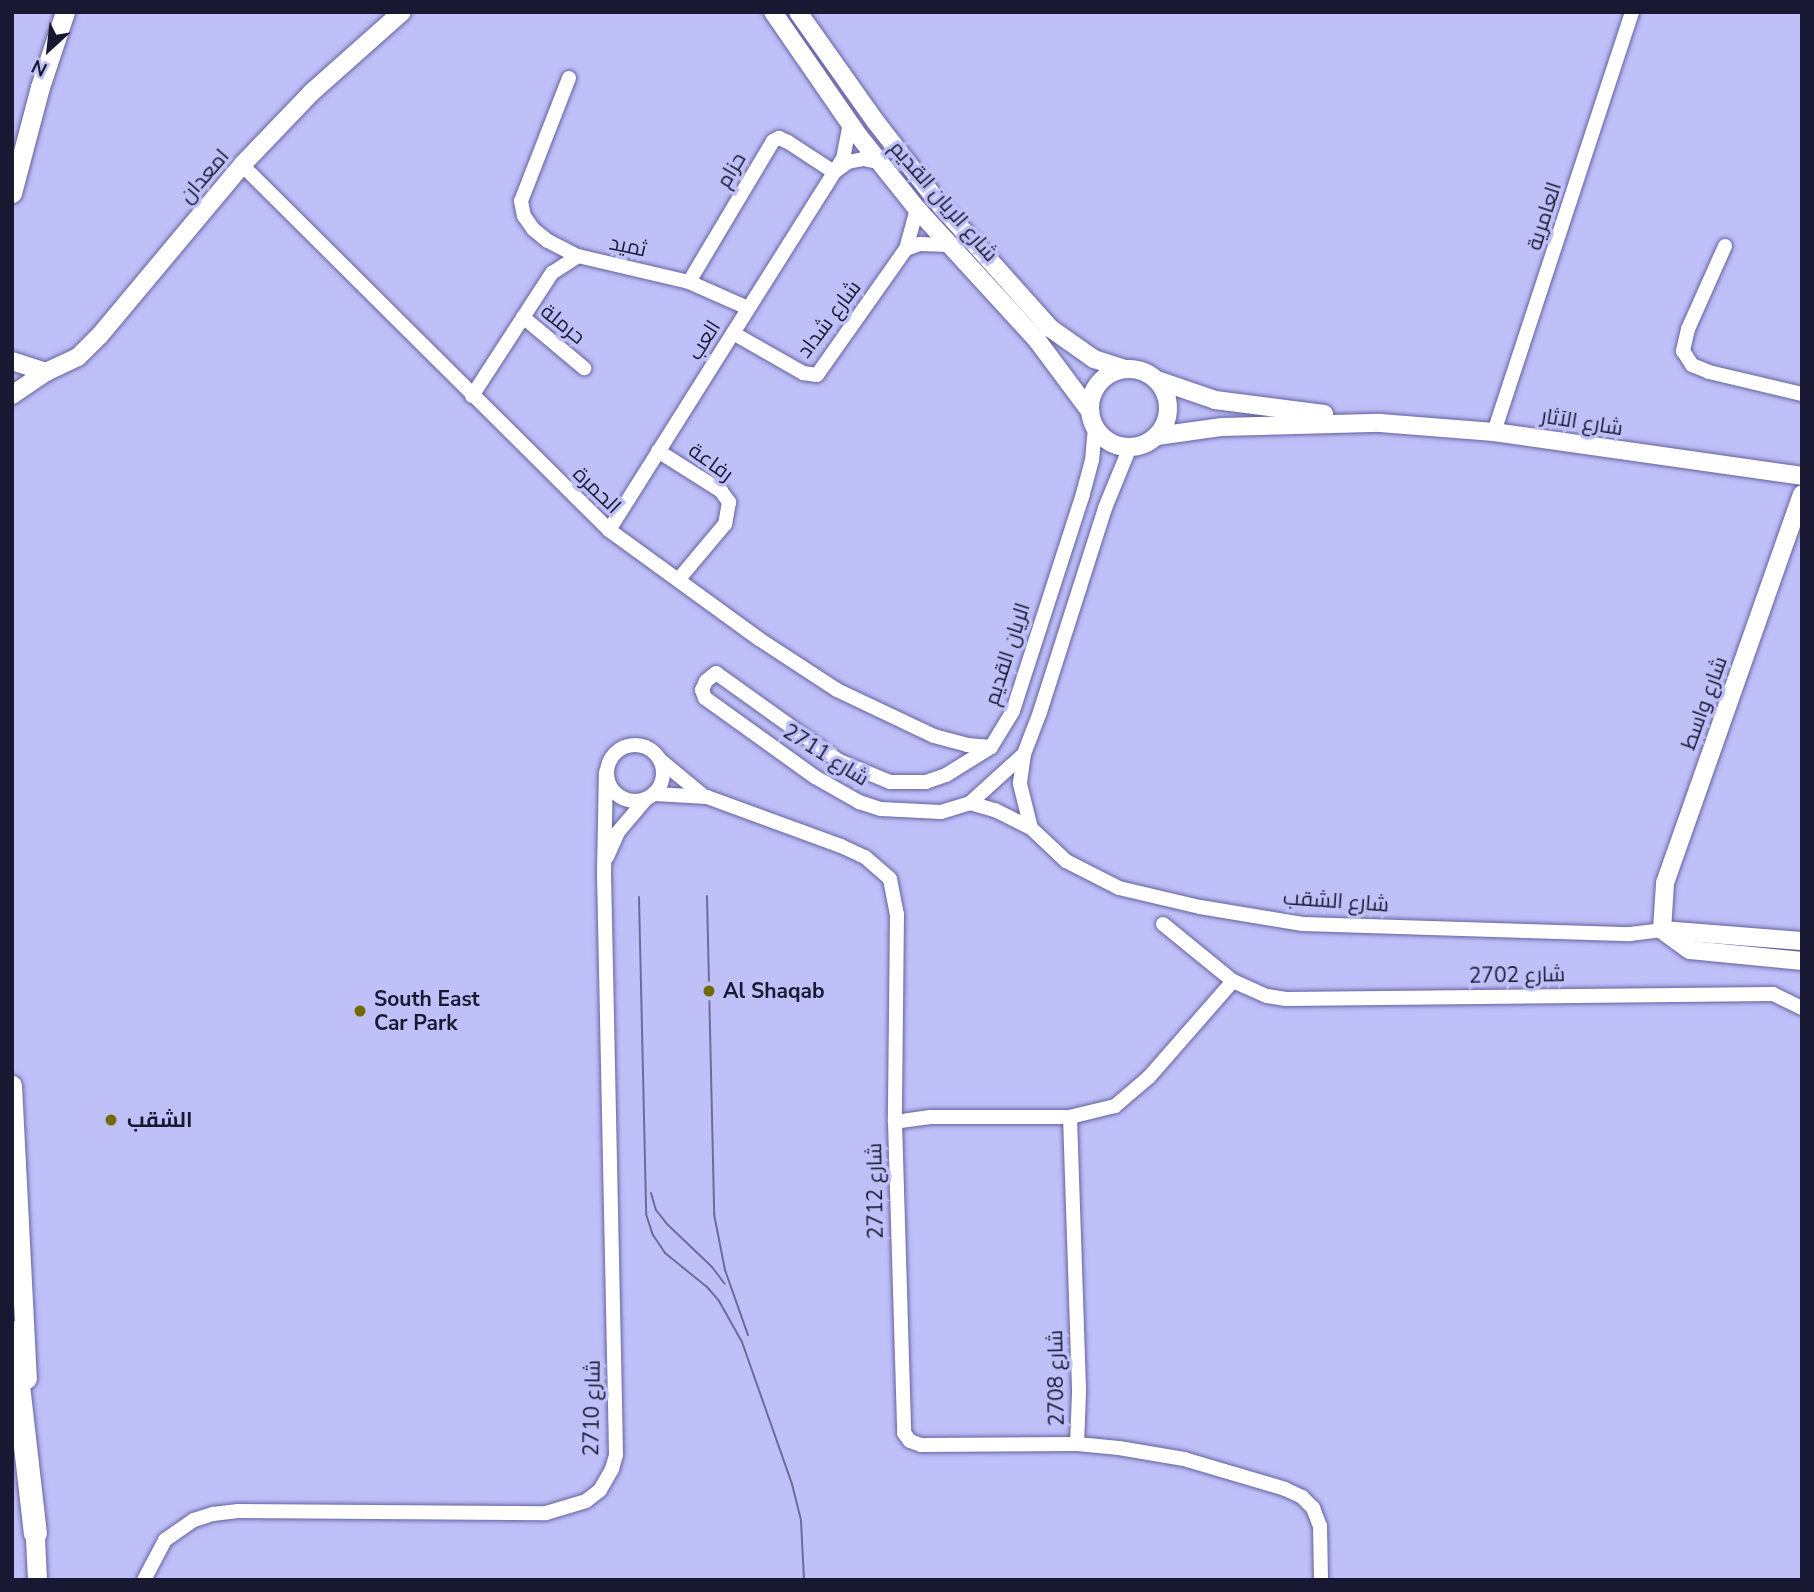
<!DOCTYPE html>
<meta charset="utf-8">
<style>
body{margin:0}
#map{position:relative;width:1814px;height:1592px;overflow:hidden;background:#bfc0f8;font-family:"Nunito Sans",Cairo,sans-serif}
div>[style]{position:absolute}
.roads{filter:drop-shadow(0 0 2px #6462a1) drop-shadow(0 0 2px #6462a1)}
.minor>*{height:14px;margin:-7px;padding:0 7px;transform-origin:7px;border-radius:7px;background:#fff}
.minor>.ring{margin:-7px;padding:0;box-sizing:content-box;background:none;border:14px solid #fff;border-radius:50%}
.tertiary>*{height:18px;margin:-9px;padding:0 9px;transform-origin:9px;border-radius:9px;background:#fff}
.tertiary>.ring{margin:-9px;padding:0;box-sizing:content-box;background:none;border:18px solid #fff;border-radius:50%}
.secondary>*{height:19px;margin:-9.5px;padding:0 9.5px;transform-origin:9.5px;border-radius:9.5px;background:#fff}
.trunk>*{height:23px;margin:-11.5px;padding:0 11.5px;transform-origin:11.5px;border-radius:11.5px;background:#fff}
.tram>*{height:2px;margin:-1px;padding:0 1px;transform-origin:1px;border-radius:1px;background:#6c6c96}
.dots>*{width:19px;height:19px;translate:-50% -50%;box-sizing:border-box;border:4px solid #bfc0f8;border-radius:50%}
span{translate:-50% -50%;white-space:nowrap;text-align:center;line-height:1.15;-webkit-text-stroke:7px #bfc0f8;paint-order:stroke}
.street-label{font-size:21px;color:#191832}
.poi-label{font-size:21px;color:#191832;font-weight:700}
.left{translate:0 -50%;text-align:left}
.frame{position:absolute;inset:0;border:14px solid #191832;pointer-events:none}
.north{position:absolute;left:14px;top:14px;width:70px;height:70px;-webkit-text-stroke:5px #bfc0f8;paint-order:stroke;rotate:207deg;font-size:19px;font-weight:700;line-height:28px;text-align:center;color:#191832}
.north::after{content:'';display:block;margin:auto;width:24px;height:32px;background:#191832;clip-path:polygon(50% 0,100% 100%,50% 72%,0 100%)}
</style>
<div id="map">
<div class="roads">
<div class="minor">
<i style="left:569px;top:78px;width:132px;rotate:111.3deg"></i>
<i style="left:521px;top:201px;width:15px;rotate:79deg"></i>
<i style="left:524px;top:216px;width:16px;rotate:55deg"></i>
<i style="left:533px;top:229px;width:19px;rotate:39deg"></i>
<i style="left:548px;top:241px;width:34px;rotate:27deg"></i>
<i style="left:242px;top:165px;width:518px;rotate:44.84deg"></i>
<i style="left:609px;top:530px;width:185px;rotate:36deg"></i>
<i style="left:759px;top:639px;width:93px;rotate:33.2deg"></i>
<i style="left:837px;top:690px;width:107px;rotate:25.4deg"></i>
<i style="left:934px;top:736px;width:34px;rotate:15deg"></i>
<i style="left:967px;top:745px;width:24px;rotate:5deg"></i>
<i style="left:836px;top:171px;width:15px;rotate:-37deg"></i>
<i style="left:848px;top:162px;width:15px;rotate:-11deg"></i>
<i style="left:863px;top:159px;width:16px;rotate:11deg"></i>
<i style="left:1725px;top:246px;width:91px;rotate:114deg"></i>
<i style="left:1688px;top:329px;width:23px;rotate:103deg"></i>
<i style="left:1683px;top:351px;width:17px;rotate:57deg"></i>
<i style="left:1692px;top:365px;width:18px;rotate:22deg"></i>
<i style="left:1709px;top:372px;width:96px;rotate:13.3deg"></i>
<i style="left:906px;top:249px;width:15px;rotate:-20deg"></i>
<i style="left:920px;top:244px;width:29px;rotate:2deg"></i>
<i style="left:689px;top:282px;width:164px;rotate:-59.2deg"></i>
<i style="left:773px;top:141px;width:7px;rotate:-27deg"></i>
<i style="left:779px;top:138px;width:10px;rotate:24deg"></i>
<i style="left:788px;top:142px;width:55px;rotate:33.1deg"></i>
<i style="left:523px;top:317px;width:80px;rotate:39.9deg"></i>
<i style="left:733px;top:333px;width:81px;rotate:29.7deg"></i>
<i style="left:803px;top:373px;width:14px;rotate:8deg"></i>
<i style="left:817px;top:375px;width:154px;rotate:-54.8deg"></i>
<i style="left:906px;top:249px;width:41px;rotate:-74.6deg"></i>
<i style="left:472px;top:396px;width:147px;rotate:-57deg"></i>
<i style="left:552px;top:273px;width:31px;rotate:-33deg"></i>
<i style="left:578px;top:256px;width:114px;rotate:13.2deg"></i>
<i style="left:689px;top:282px;width:64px;rotate:23.8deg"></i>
<i style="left:1095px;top:427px;width:33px;rotate:95deg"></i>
<i style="left:1092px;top:460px;width:35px;rotate:105deg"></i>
<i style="left:1083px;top:494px;width:228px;rotate:107.9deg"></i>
<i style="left:1013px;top:711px;width:42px;rotate:121.4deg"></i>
<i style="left:991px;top:747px;width:53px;rotate:148.1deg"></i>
<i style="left:946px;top:775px;width:21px;rotate:161deg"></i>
<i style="left:926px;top:782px;width:36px;rotate:180deg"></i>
<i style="left:890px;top:782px;width:55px;rotate:-157.6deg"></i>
<i style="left:839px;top:761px;width:151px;rotate:-144.4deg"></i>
<i style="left:716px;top:673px;width:13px;rotate:141deg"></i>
<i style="left:706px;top:681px;width:10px;rotate:114deg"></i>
<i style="left:702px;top:690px;width:9px;rotate:69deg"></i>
<i style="left:705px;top:698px;width:135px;rotate:35.7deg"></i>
<i style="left:815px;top:777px;width:51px;rotate:29.6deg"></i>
<i style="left:859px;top:802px;width:23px;rotate:18deg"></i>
<i style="left:881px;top:809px;width:60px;rotate:2.9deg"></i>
<i style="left:941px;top:812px;width:30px;rotate:-17deg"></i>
<i style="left:970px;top:803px;width:73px;rotate:-42.2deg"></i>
<i style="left:1024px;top:754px;width:45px;rotate:-69.1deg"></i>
<i style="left:1040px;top:712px;width:214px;rotate:-72.3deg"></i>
<i style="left:1105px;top:508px;width:66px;rotate:-67.7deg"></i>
<i style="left:1494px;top:432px;width:442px;rotate:-71.8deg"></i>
<i style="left:658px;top:451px;width:75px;rotate:32.4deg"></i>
<i style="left:721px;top:491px;width:14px;rotate:54deg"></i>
<i style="left:729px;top:502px;width:22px;rotate:100deg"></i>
<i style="left:725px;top:524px;width:73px;rotate:130deg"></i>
<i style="left:609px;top:530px;width:439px;rotate:-57.8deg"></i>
<i style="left:843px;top:159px;width:36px;rotate:-79deg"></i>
<i class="ring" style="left:607px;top:745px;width:42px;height:42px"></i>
<i style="left:1024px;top:754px;width:30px;rotate:98deg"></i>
<i style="left:1020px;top:784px;width:45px;rotate:76deg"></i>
<i style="left:1031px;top:828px;width:48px;rotate:43.3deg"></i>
<i style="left:1066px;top:861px;width:59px;rotate:27deg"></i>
<i style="left:1119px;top:888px;width:83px;rotate:13.2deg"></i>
<i style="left:1200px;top:907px;width:104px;rotate:9.4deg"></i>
<i style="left:1303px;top:924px;width:327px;rotate:1.8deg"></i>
<i style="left:1630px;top:934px;width:32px;rotate:-7deg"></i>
<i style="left:660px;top:760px;width:58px;rotate:39.4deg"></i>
<i style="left:655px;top:794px;width:52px;rotate:3.3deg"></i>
<i style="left:707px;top:797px;width:143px;rotate:20.1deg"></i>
<i style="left:841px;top:846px;width:26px;rotate:25deg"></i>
<i style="left:865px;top:857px;width:33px;rotate:41deg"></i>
<i style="left:890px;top:879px;width:36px;rotate:79deg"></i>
<i style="left:897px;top:914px;width:208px;rotate:90.6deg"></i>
<i style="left:970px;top:803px;width:26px;rotate:16deg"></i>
<i style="left:995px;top:810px;width:40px;rotate:26.6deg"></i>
<i style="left:607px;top:857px;width:27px;rotate:-66deg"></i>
<i style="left:618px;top:832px;width:43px;rotate:-49.7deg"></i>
<i style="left:1163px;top:924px;width:90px;rotate:39.2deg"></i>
<i style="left:1233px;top:981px;width:37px;rotate:24deg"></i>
<i style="left:1267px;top:996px;width:19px;rotate:9deg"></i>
<i style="left:1286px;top:999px;width:487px;rotate:-0.6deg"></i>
<i style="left:1773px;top:994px;width:32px;rotate:26deg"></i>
<i style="left:1233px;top:981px;width:128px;rotate:131.2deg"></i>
<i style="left:1149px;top:1077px;width:45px;rotate:139.5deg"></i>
<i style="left:1115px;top:1106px;width:46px;rotate:166.3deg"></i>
<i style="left:1070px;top:1117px;width:140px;rotate:180deg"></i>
<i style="left:930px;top:1117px;width:35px;rotate:172deg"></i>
<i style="left:895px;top:1122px;width:311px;rotate:88.3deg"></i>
<i style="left:904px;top:1433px;width:10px;rotate:53deg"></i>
<i style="left:910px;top:1441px;width:12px;rotate:20deg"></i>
<i style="left:921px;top:1445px;width:156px;rotate:-0.4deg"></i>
<i style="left:1077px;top:1444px;width:42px;rotate:5.4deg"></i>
<i style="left:1119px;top:1448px;width:66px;rotate:9.6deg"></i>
<i style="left:1184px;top:1459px;width:105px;rotate:16.5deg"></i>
<i style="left:1285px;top:1489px;width:19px;rotate:25deg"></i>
<i style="left:1302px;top:1497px;width:16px;rotate:45deg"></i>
<i style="left:1313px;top:1508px;width:19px;rotate:69deg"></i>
<i style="left:1320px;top:1526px;width:54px;rotate:88.9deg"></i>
<i style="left:1070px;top:1117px;width:276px;rotate:88.1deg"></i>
<i style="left:1079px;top:1393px;width:51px;rotate:92.2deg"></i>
<i style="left:144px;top:1580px;width:45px;rotate:-62.3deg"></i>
<i style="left:165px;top:1540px;width:35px;rotate:-35deg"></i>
<i style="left:194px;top:1520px;width:20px;rotate:-18deg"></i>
<i style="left:213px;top:1514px;width:25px;rotate:-7deg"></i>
<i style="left:238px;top:1511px;width:308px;rotate:0.4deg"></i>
<i style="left:546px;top:1513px;width:42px;rotate:-16.7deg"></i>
<i style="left:586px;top:1501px;width:18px;rotate:-38deg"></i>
<i style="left:600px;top:1490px;width:24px;rotate:-60deg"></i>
<i style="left:612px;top:1469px;width:15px;rotate:-74deg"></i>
<i style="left:616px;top:1455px;width:52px;rotate:-91.1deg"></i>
<i style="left:615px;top:1403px;width:531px;rotate:-91.19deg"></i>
<i style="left:604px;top:872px;width:100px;rotate:-88.9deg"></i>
</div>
<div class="tertiary">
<i style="left:773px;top:12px;width:150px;rotate:55.4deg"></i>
<i style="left:858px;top:135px;width:95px;rotate:51.4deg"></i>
<i style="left:917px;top:209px;width:178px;rotate:47.5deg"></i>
<i style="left:1037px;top:340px;width:89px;rotate:53.3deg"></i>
<i style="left:798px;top:12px;width:135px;rotate:54.7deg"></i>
<i style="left:876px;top:122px;width:106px;rotate:52.3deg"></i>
<i style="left:941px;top:206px;width:164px;rotate:48.2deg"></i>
<i style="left:1050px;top:328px;width:54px;rotate:35.2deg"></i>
<i style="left:1094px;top:359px;width:32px;rotate:18deg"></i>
<i style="left:12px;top:361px;width:36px;rotate:18deg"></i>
<i class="ring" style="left:1090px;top:369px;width:60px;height:60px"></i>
<i style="left:1157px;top:380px;width:61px;rotate:19deg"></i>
<i style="left:1215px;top:400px;width:110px;rotate:7.3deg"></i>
<i style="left:12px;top:395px;width:41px;rotate:-34.1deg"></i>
<i style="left:46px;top:372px;width:35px;rotate:-25deg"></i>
<i style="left:78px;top:357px;width:31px;rotate:-45deg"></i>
<i style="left:100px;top:335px;width:222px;rotate:-50.1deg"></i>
<i style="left:242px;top:165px;width:101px;rotate:-46.2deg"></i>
<i style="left:312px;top:92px;width:120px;rotate:-41.6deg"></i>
<i style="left:1157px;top:436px;width:66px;rotate:-7.9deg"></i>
<i style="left:1222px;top:427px;width:158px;rotate:-1.5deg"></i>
<i style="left:1380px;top:423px;width:114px;rotate:4.5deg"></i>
<i style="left:1494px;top:432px;width:311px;rotate:8.1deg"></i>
<i style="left:1662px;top:930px;width:47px;rotate:-86.3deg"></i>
<i style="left:1665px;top:883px;width:412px;rotate:-70.6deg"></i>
<i style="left:1662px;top:930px;width:34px;rotate:36deg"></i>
<i style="left:1690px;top:950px;width:113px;rotate:5.6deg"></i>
<i style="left:1662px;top:930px;width:140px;rotate:4.5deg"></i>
</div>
<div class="secondary">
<i style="left:12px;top:193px;width:110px;rotate:-75.2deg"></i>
<i style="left:40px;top:87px;width:79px;rotate:-71.6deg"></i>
<i style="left:12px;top:1085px;width:294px;rotate:87.1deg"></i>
<i style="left:34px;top:1518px;width:62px;rotate:87.2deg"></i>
</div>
<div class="trunk">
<i style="left:12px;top:1332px;width:202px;rotate:83.5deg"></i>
</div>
</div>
<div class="tram">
<i style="left:707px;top:896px;width:318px;rotate:88.7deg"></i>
<i style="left:714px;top:1214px;width:57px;rotate:78.9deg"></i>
<i style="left:725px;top:1270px;width:69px;rotate:70.5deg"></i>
<i style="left:639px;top:897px;width:317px;rotate:88.7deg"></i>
<i style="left:646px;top:1214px;width:22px;rotate:72deg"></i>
<i style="left:653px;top:1235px;width:22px;rotate:56deg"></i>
<i style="left:665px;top:1253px;width:54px;rotate:39deg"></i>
<i style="left:707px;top:1287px;width:18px;rotate:49deg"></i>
<i style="left:719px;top:1301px;width:47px;rotate:60.7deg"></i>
<i style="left:742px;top:1342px;width:151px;rotate:70.6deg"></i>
<i style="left:792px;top:1484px;width:38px;rotate:76deg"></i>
<i style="left:801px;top:1521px;width:59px;rotate:87.1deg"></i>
<i style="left:651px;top:1193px;width:18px;rotate:74deg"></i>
<i style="left:656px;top:1210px;width:18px;rotate:52deg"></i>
<i style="left:667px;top:1224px;width:62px;rotate:43.7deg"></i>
<i style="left:712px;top:1267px;width:21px;rotate:53deg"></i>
</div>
<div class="dots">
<i style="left:709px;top:991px;background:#716901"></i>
<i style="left:360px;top:1011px;background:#716901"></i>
<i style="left:111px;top:1120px;background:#716901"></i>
</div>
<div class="street-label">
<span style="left:731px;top:170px;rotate:-59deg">حزام</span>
<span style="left:204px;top:176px;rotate:-49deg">امعدان</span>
<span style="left:944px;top:201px;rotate:49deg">شارع الريان القديم</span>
<span style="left:1544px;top:216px;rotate:-72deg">العامرية</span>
<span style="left:628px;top:246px;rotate:12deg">ثميد</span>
<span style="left:829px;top:319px;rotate:-53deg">شارع شداد</span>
<span style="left:563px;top:324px;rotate:39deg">حرملة</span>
<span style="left:704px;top:340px;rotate:-58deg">العب</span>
<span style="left:1582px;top:422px;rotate:9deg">شارع الآثار</span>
<span style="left:711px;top:462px;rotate:36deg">رفاعة</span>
<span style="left:597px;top:490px;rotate:44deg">الحمرة</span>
<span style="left:1007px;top:654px;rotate:-72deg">الريان القديم</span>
<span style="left:1704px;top:703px;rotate:-70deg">شارع واسط</span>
<span style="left:826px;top:755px;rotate:32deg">شارع 2711</span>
<span style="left:1336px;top:901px;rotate:4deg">شارع الشقب</span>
<span style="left:1517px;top:975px;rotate:-1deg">شارع 2702</span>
<span style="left:875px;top:1191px;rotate:-91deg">شارع 2712</span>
<span style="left:1056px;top:1378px;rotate:-91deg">شارع 2708</span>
<span style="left:592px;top:1408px;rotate:-89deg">شارع 2710</span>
</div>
<div class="poi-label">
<span class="left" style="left:723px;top:991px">Al Shaqab</span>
<span class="left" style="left:374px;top:1011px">South East<br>Car Park</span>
<span class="left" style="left:127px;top:1120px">الشقب</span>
</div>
<div class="frame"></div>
<div class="north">N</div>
</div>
